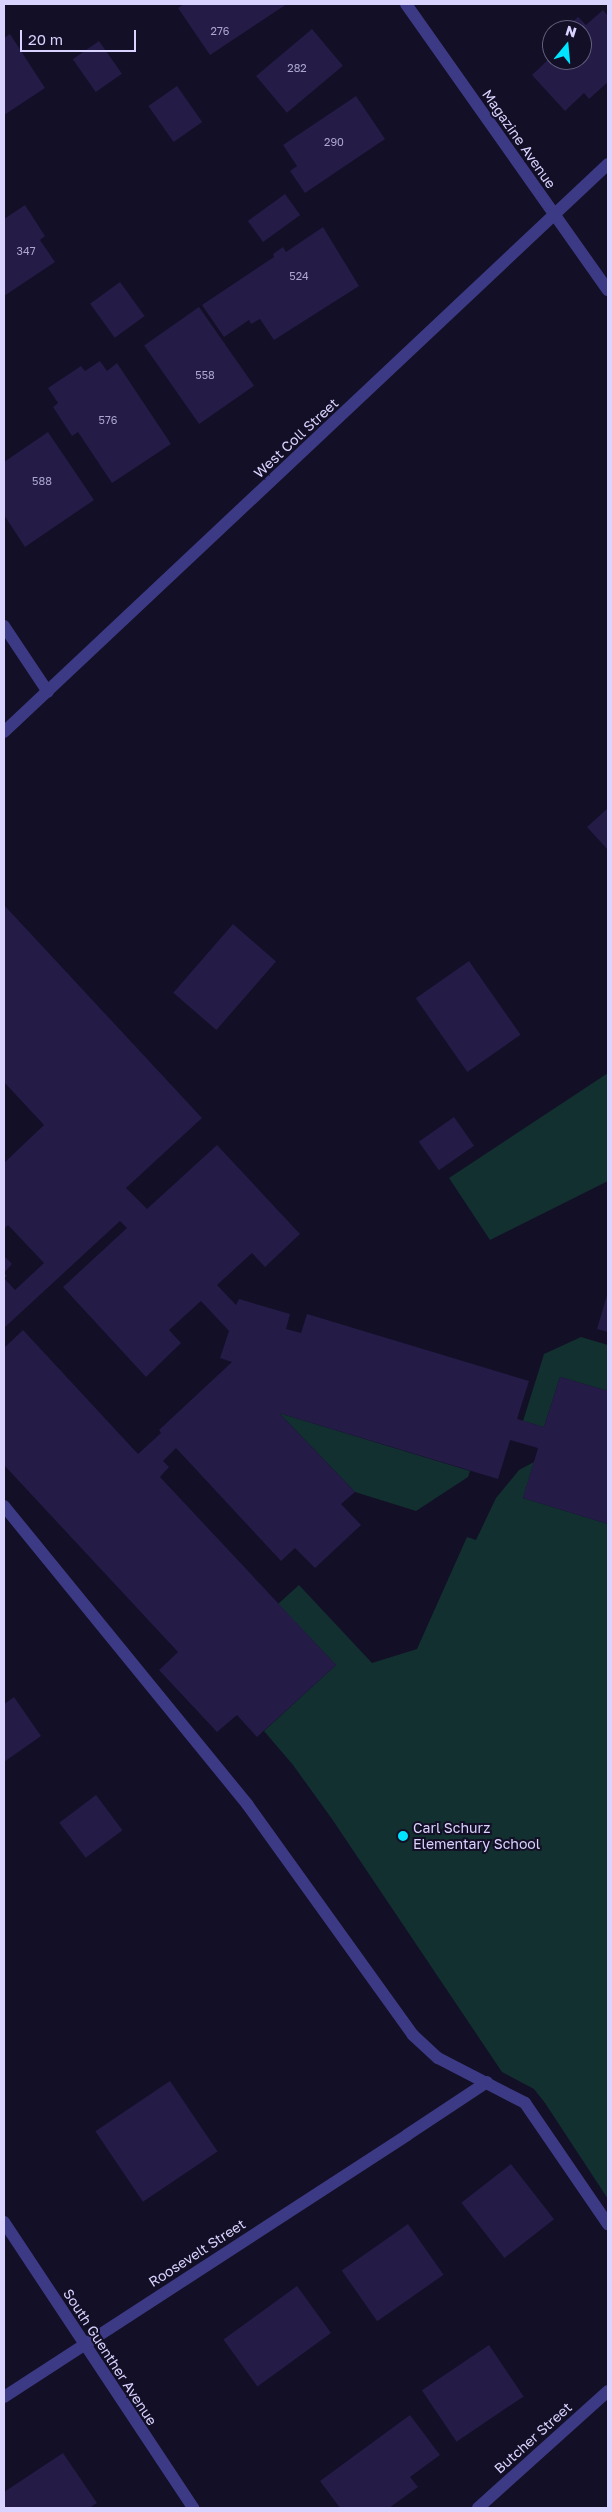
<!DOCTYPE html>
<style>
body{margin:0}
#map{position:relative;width:612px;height:2512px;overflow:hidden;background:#130f26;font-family:"Golos Text",sans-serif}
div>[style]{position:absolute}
.green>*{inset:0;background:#12302f}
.building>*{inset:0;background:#241b47;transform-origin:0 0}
.service>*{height:12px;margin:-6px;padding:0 6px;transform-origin:6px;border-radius:6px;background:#3d3a85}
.minor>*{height:12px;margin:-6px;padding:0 6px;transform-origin:6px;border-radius:6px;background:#3d3a85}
.dots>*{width:14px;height:14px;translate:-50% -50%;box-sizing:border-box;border:2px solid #130f26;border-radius:50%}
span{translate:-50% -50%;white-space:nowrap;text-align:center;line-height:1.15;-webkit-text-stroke:4px #130f26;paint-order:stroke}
.number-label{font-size:11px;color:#aca6d1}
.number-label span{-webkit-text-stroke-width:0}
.street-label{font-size:14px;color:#d9d4ff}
.poi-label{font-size:14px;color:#d9d4ff}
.left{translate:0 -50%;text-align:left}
.frame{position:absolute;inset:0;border:5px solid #d9d4ff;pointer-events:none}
.north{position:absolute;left:542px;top:20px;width:50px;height:50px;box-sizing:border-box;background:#130f26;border:1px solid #625e7d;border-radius:50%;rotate:17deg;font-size:14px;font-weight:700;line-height:20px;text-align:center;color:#d9d4ff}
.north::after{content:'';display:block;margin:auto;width:18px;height:22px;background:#00e5ff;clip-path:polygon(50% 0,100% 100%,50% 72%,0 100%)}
.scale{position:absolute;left:20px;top:30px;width:116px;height:22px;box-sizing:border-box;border:2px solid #d9d4ff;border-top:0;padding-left:6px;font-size:15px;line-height:18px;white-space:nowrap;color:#d9d4ff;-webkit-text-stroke:4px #130f26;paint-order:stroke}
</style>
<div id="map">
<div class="green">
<i style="clip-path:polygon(608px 1073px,608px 1181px,490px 1240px,449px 1178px)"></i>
<i style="clip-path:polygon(581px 1337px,608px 1345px,608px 1391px,560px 1377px,544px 1427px,523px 1421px,544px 1354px)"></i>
<i style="clip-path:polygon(279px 1413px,470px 1471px,468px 1477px,416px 1511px,355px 1492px)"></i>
<i style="clip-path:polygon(534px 1462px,523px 1498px,608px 1524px,608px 2199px,545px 2103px,534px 2089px,502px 2072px,332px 1819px,293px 1765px,264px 1731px,336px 1665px,278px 1604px,299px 1585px,372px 1663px,417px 1649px,467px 1537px,476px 1540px,496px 1498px,519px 1470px)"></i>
</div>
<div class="building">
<i style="clip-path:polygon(184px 4px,287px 4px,210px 55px,178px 8px)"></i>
<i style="clip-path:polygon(603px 10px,608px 16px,608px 82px,589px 99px,584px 93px,565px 111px,532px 75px,550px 58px,542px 50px,552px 41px,552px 60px,582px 60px,582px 30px,563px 30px,578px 17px,586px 25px)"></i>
<i style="left:312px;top:29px;width:48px;height:73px;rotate:50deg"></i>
<i style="clip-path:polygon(10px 34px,45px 88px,4px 115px,4px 38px)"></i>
<i style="left:99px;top:41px;width:40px;height:32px;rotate:55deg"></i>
<i style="left:177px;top:86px;width:44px;height:35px;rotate:55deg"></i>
<i style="clip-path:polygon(356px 96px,385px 139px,305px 193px,290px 171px,297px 166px,283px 145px)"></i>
<i style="left:285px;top:194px;width:26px;height:46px;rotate:54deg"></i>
<i style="clip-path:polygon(25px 205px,45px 236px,40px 240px,55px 262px,4px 296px,4px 219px)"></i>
<i style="clip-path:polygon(323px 227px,359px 286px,274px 340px,260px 319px,251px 324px,249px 320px,224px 337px,202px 305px,274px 257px,273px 254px,283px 247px,286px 252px)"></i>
<i style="left:120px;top:282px;width:42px;height:37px;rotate:54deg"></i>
<i style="left:199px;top:307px;width:96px;height:67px;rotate:55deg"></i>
<i style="clip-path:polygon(100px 361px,107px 371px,117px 363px,171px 444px,112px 483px,78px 432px,72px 436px,53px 407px,58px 403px,48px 388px,81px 366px,85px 371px)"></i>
<i style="clip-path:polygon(48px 432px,94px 500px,25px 547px,4px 515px,4px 462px)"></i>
<i style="clip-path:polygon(608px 808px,608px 850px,587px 827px)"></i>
<i style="clip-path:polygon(4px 905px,202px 1118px,126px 1188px,147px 1209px,217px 1145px,300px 1234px,265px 1267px,252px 1253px,217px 1285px,236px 1305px,239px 1299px,290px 1314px,286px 1329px,301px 1333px,307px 1314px,529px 1381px,517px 1419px,544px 1427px,560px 1377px,608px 1391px,608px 1524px,523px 1498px,538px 1448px,510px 1440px,498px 1479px,279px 1413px,355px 1492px,341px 1504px,361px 1525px,315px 1568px,295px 1548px,281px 1561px,176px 1448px,163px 1461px,169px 1467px,160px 1477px,336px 1665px,257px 1737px,237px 1715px,217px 1732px,159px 1670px,178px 1652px,4px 1465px,4px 1348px,23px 1330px,138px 1454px,161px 1433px,159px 1430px,232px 1362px,220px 1358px,229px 1331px,201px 1301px,169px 1330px,181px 1343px,146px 1377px,63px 1287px,127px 1228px,120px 1221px,4px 1328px,4px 1256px,12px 1264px,4px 1273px,7px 1276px,4px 1278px,15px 1290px,44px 1263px,8px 1225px,4px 1229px,4px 1163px,44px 1125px,4px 1082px)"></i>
<i style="left:233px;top:924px;width:57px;height:91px;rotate:41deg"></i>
<i style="left:469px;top:961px;width:90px;height:65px;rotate:55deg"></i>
<i style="left:454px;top:1117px;width:35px;height:43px;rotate:55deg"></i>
<i style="clip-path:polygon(608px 1292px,608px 1332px,597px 1329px)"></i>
<i style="clip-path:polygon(14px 1697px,41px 1736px,4px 1762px,4px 1704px)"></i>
<i style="left:96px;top:1795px;width:44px;height:46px;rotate:53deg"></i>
<i style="left:170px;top:2081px;width:85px;height:90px;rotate:56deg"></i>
<i style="left:511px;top:2164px;width:70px;height:63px;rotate:52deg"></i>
<i style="left:408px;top:2224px;width:62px;height:81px;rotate:55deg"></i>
<i style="left:297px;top:2286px;width:58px;height:91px;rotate:54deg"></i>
<i style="left:489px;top:2345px;width:62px;height:81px;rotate:56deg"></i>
<i style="clip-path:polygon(410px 2415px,440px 2455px,410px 2477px,418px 2487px,389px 2508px,340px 2508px,320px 2481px)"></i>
<i style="clip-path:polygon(63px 2453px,97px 2503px,89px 2508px,4px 2508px,4px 2492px)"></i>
</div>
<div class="service">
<i style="left:4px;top:1506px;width:385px;rotate:50.8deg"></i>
<i style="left:247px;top:1804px;width:284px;rotate:54.3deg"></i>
<i style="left:413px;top:2035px;width:34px;rotate:43deg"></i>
<i style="left:438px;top:2058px;width:98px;rotate:27.3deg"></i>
<i style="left:525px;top:2103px;width:147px;rotate:55.6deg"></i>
<i style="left:407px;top:2135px;width:96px;rotate:-33.5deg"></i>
</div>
<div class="minor">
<i style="left:406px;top:4px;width:350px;rotate:54.8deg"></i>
<i style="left:4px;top:626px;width:79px;rotate:56.3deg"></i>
<i style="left:4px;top:732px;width:829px;rotate:-43.24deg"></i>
<i style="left:4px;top:2222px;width:343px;rotate:56.5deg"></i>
<i style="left:4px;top:2397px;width:481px;rotate:-33deg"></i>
<i style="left:478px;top:2508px;width:175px;rotate:-42deg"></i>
</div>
<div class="dots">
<i style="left:403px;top:1836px;background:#00e5ff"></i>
</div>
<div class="number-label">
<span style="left:220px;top:31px">276</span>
<span style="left:297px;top:68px">282</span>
<span style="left:334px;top:142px">290</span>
<span style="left:26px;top:251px">347</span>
<span style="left:299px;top:276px">524</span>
<span style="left:205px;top:375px">558</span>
<span style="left:108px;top:420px">576</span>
<span style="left:42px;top:481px">588</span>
</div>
<div class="street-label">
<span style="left:519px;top:139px;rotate:55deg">Magazine Avenue</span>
<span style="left:296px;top:438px;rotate:-43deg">West Coll Street</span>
<span style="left:197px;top:2253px;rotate:-33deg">Roosevelt Street</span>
<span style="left:110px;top:2357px;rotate:57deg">South Guenther Avenue</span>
<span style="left:533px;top:2438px;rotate:-42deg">Butcher Street</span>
</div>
<div class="poi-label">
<span class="left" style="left:413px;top:1836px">Carl Schurz<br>Elementary School</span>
</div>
<div class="frame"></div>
<div class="north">N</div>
<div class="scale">20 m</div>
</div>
